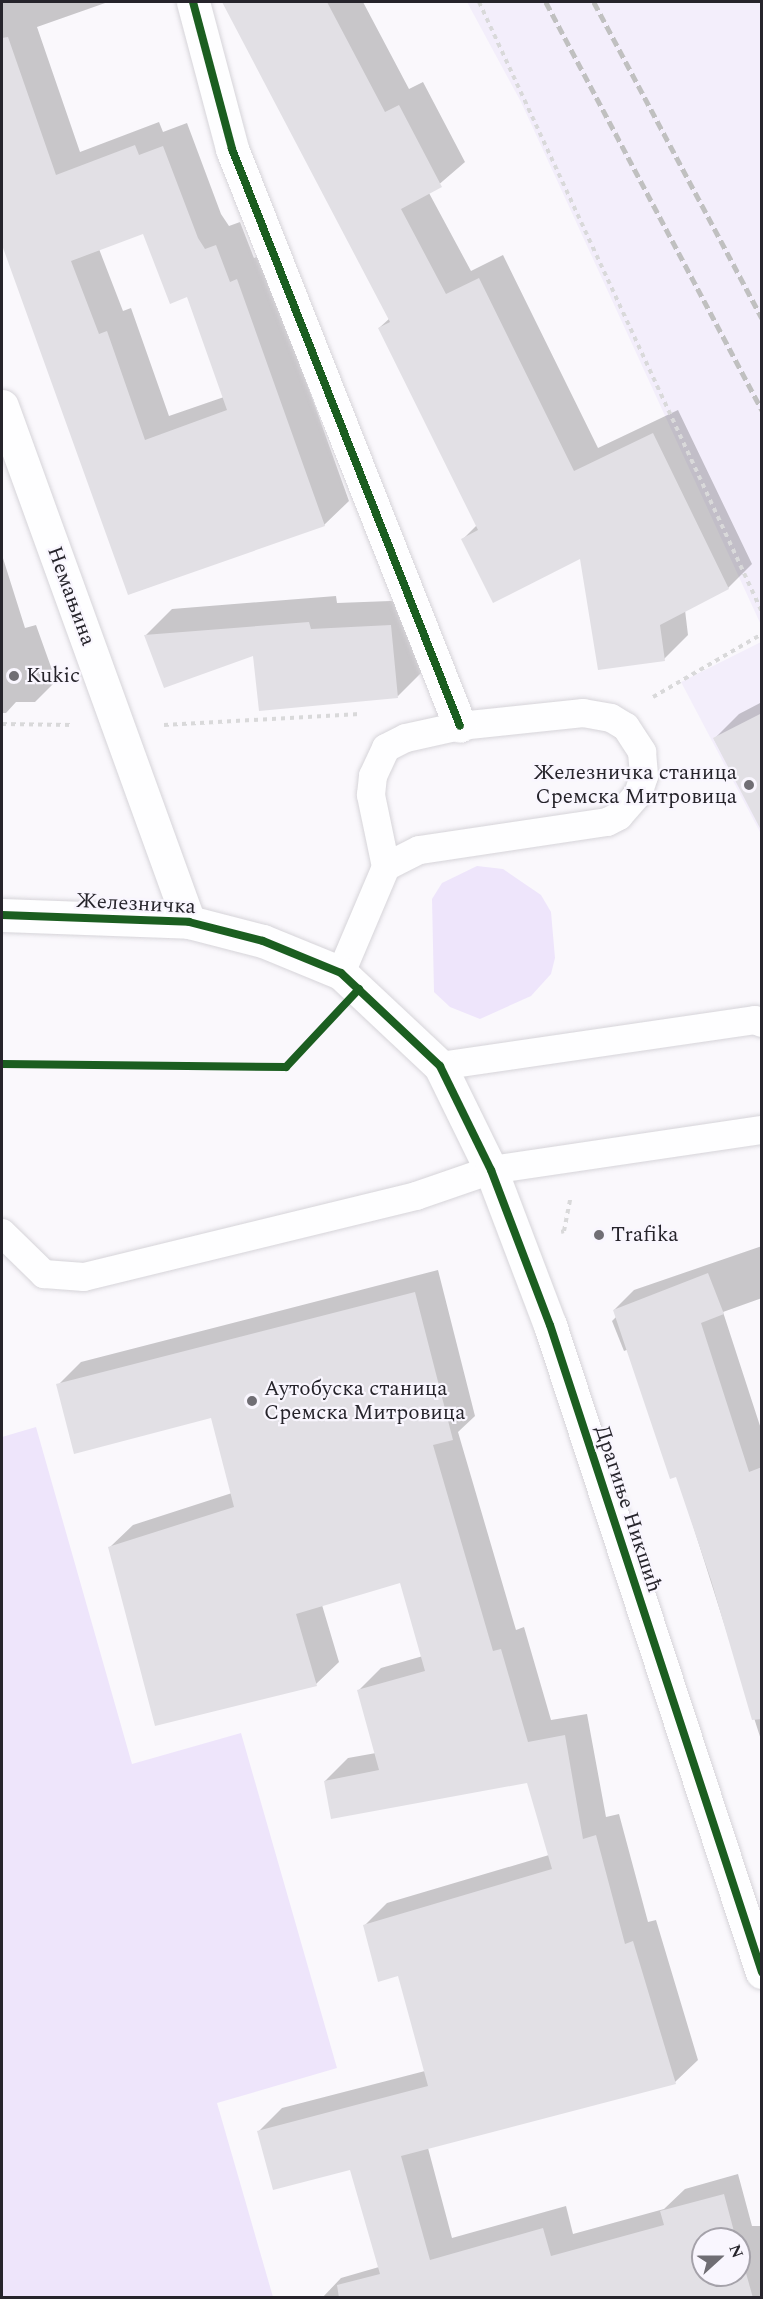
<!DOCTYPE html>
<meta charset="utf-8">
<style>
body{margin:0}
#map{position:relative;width:763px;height:2299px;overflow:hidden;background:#faf8fc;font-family:Spectral,serif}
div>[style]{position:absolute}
.built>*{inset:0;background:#f3eefb}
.green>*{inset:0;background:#eee5fb}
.shadow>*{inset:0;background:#0003}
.building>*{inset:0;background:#e2e0e5}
.path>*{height:4px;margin-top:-2px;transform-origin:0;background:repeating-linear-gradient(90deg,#d9d9da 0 4.5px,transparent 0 9px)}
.roads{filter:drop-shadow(0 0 2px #d6d4d9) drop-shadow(0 0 2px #d6d4d9)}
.service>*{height:28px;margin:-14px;padding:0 14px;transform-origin:14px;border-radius:14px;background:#fefeff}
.minor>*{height:33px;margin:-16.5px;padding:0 16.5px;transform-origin:16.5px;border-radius:16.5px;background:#fefeff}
.tertiary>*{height:33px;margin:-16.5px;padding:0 16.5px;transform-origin:16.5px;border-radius:16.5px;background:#fefeff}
.rail>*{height:4.5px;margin-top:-2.25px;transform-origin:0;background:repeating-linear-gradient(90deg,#c0c0c0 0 9px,transparent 0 13.5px)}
.cycleway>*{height:8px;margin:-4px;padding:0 4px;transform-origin:4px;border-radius:4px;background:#1b5e20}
.dots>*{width:16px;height:16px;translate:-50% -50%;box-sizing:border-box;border:3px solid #f9f6fe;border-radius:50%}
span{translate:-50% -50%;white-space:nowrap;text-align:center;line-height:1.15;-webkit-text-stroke:4.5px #f9f6fe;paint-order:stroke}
.street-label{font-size:21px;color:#26242b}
.poi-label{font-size:21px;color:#26242b}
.left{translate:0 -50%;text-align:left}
.right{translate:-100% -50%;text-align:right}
.frame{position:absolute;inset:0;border:3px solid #26242b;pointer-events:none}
.north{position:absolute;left:691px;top:2227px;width:60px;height:60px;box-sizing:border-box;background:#f9f6fe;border:2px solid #a5a2aa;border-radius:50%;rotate:69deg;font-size:16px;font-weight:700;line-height:24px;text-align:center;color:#26242b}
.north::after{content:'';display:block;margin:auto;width:21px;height:27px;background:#706e74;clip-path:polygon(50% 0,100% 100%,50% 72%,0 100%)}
</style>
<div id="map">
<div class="built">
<i style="clip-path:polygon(467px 2px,761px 2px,761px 625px,521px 102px)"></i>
<i style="clip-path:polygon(761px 642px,761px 834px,681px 682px)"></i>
</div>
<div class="green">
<i style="clip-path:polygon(477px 866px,503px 869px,541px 895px,551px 912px,555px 958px,551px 974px,531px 996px,480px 1019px,450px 1007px,434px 992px,432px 899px,442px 883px)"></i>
<i style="clip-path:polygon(36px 1427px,132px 1764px,241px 1733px,337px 2068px,217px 2103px,273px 2297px,2px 2297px,2px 1437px)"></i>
</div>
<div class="shadow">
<i style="clip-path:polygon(evenodd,2px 2px,108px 2px,37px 27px,80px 152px,159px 122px,163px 132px,187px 123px,221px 214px,229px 226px,240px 222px,254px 258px,261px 255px,349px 501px,324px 525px,129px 594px,2px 239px,2px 2px,144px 232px,187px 295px,224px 397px,169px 416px,131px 308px,123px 311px,99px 249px,144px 232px)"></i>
<i style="clip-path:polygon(224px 2px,363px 2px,409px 89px,423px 82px,465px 162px,429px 193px,471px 271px,503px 255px,598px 448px,678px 410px,752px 564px,728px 588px,685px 610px,688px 635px,664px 659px,581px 557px,463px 539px,477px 525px,379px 328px,390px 318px)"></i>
<i style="clip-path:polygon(2px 555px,25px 628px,36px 625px,56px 681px,35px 702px,16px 702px,6px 713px,2px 713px)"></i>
<i style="clip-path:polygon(336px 596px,337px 603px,417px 600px,424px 670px,398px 696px,254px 653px,146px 635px,172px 609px)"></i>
<i style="clip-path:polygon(762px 702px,762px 828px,714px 739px,739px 714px)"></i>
<i style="clip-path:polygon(762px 1246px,762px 1298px,723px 1312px,762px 1432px,762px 1743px,677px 1475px,629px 1349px,624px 1351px,612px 1321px,617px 1316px,614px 1310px,634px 1290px)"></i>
<i style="clip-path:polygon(evenodd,438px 1270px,475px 1416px,458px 1432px,516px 1630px,524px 1627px,551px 1720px,587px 1714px,606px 1817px,619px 1814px,648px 1922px,656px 1920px,698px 2060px,675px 2082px,428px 2148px,452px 2238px,566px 2206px,573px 2234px,664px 2209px,685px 2189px,738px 2174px,752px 2226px,762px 2226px,762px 2298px,322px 2298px,341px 2278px,379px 2267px,351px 2168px,259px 2131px,282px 2108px,425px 2071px,399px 1974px,365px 1925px,387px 1903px,549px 1855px,528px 1781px,325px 1781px,348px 1758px,376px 1753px,358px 1691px,381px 1668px,423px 1656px,401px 1582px,322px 1605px,339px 1662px,316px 1684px,110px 1547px,133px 1525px,232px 1493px,212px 1416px,58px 1385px,81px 1362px,438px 1270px,703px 2239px,739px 2239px,739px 2275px,703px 2275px,703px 2239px)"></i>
</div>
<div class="building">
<i style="clip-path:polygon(222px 2px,327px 2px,385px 112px,399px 105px,442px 187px,401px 209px,446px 294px,479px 278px,574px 471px,653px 433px,729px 589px,660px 625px,665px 661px,598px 670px,580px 559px,493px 603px,461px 539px,478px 530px,378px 328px,390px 322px)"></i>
<i style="clip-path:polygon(evenodd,8px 37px,56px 175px,135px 145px,139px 155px,163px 146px,198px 238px,205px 249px,216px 245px,230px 282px,237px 279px,325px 526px,128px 595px,2px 245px,2px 38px,8px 37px,143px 234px,170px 304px,187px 297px,227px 410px,145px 440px,107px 331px,99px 334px,71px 261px,143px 234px)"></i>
<i style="clip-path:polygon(309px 622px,311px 629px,391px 625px,398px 698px,259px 711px,253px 656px,164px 688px,144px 635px)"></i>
<i style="clip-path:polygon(762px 713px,762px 832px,713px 738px)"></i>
<i style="clip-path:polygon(708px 1273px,724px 1314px,701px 1323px,749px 1472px,762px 1467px,762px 1719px,752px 1720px,711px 1580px,676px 1477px,670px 1479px,613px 1310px)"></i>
<i style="clip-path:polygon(415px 1292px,453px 1440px,433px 1445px,493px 1651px,501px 1649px,528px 1742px,565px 1735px,583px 1839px,596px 1835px,625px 1944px,633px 1941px,676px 2084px,401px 2156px,430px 2260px,543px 2228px,551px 2256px,664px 2225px,660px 2211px,724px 2194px,736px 2239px,703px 2239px,703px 2275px,739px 2275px,739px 2248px,753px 2298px,339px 2298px,337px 2285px,380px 2274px,350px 2170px,273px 2190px,257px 2131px,428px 2086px,398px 1976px,378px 1982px,363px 1925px,552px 1869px,527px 1783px,331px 1819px,324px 1781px,379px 1770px,357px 1690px,425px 1671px,400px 1583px,296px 1614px,317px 1686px,155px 1726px,108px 1547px,234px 1507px,211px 1418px,74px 1454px,56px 1384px)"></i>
</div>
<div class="path">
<i style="left:479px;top:2px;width:672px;rotate:65.11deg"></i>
<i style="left:653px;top:697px;width:126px;rotate:-30deg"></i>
<i style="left:2px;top:724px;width:71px;rotate:0.8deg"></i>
<i style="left:164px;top:725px;width:196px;rotate:-3.2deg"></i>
<i style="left:561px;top:1232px;width:3px;rotate:-18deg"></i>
<i style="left:564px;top:1231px;width:32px;rotate:-79deg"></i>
</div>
<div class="roads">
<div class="service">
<i style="left:341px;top:973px;width:115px;rotate:-67deg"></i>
<i style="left:386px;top:867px;width:74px;rotate:-101.8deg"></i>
<i style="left:371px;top:795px;width:19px;rotate:-84deg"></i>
<i style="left:373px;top:776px;width:31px;rotate:-65deg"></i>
<i style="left:386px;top:748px;width:22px;rotate:-27deg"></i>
<i style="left:406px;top:738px;width:55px;rotate:-12.5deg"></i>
<i style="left:460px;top:726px;width:124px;rotate:-6deg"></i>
<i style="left:583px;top:713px;width:28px;rotate:10deg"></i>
<i style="left:611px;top:718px;width:17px;rotate:31deg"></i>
<i style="left:626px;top:727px;width:30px;rotate:57deg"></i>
<i style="left:642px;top:752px;width:24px;rotate:85deg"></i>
<i style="left:644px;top:776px;width:19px;rotate:108deg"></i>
<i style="left:638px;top:794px;width:29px;rotate:131deg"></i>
<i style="left:619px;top:816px;width:13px;rotate:153deg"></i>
<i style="left:607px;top:822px;width:190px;rotate:171.5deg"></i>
<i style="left:419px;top:850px;width:37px;rotate:153deg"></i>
<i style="left:440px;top:1066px;width:318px;rotate:-8.3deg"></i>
<i style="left:755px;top:1020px;width:8px;rotate:23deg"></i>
<i style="left:2px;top:1233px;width:59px;rotate:44.3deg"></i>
<i style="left:44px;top:1274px;width:40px;rotate:4.3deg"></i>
<i style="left:84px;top:1277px;width:342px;rotate:-13.7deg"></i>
<i style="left:416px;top:1196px;width:79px;rotate:-19.1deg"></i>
<i style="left:491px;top:1170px;width:274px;rotate:-8.4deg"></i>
</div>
<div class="minor">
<i style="left:193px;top:2px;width:152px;rotate:75.1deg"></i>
<i style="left:232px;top:149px;width:620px;rotate:68.44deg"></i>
<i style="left:2px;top:406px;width:549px;rotate:70.08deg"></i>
</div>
<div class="tertiary">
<i style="left:2px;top:915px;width:187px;rotate:2.1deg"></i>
<i style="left:189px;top:922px;width:76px;rotate:14.4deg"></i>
<i style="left:263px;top:941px;width:84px;rotate:22.3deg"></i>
<i style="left:341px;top:973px;width:136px;rotate:43.2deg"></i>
<i style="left:440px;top:1066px;width:116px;rotate:63.9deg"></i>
<i style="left:491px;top:1170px;width:166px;rotate:69.2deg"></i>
<i style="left:550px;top:1325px;width:681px;rotate:71.86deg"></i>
</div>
</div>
<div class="rail">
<i style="left:546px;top:2px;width:462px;rotate:62.1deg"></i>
<i style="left:594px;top:2px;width:358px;rotate:62deg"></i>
</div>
<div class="cycleway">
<i style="left:193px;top:2px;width:152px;rotate:75.1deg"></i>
<i style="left:232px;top:149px;width:620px;rotate:68.44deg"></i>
<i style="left:2px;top:915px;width:187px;rotate:2.1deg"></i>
<i style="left:189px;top:922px;width:76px;rotate:14.4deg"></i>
<i style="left:263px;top:941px;width:84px;rotate:22.3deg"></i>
<i style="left:341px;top:973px;width:136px;rotate:43.2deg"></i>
<i style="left:440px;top:1066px;width:116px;rotate:63.9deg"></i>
<i style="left:491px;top:1170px;width:166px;rotate:69.2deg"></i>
<i style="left:550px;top:1325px;width:681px;rotate:71.86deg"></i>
<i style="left:2px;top:1064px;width:284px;rotate:0.6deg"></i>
<i style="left:286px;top:1067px;width:107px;rotate:-46.9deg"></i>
</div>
<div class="dots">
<i style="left:14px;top:676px;background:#706e74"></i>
<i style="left:749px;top:785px;background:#706e74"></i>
<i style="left:599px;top:1235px;background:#706e74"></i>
<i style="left:252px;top:1401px;background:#706e74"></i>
</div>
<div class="street-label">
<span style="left:71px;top:596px;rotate:70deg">Немањина</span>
<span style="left:136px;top:904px;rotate:3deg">Железничка</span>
<span style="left:628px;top:1509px;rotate:72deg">Драгиње Никшић</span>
</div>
<div class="poi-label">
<span class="left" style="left:26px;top:676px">Kukic</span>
<span class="right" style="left:737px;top:785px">Железничка станица<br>Сремска Митровица</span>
<span class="left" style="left:611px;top:1235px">Trafika</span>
<span class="left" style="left:264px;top:1401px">Аутобуска станица<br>Сремска Митровица</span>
</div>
<div class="frame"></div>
<div class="north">N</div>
</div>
